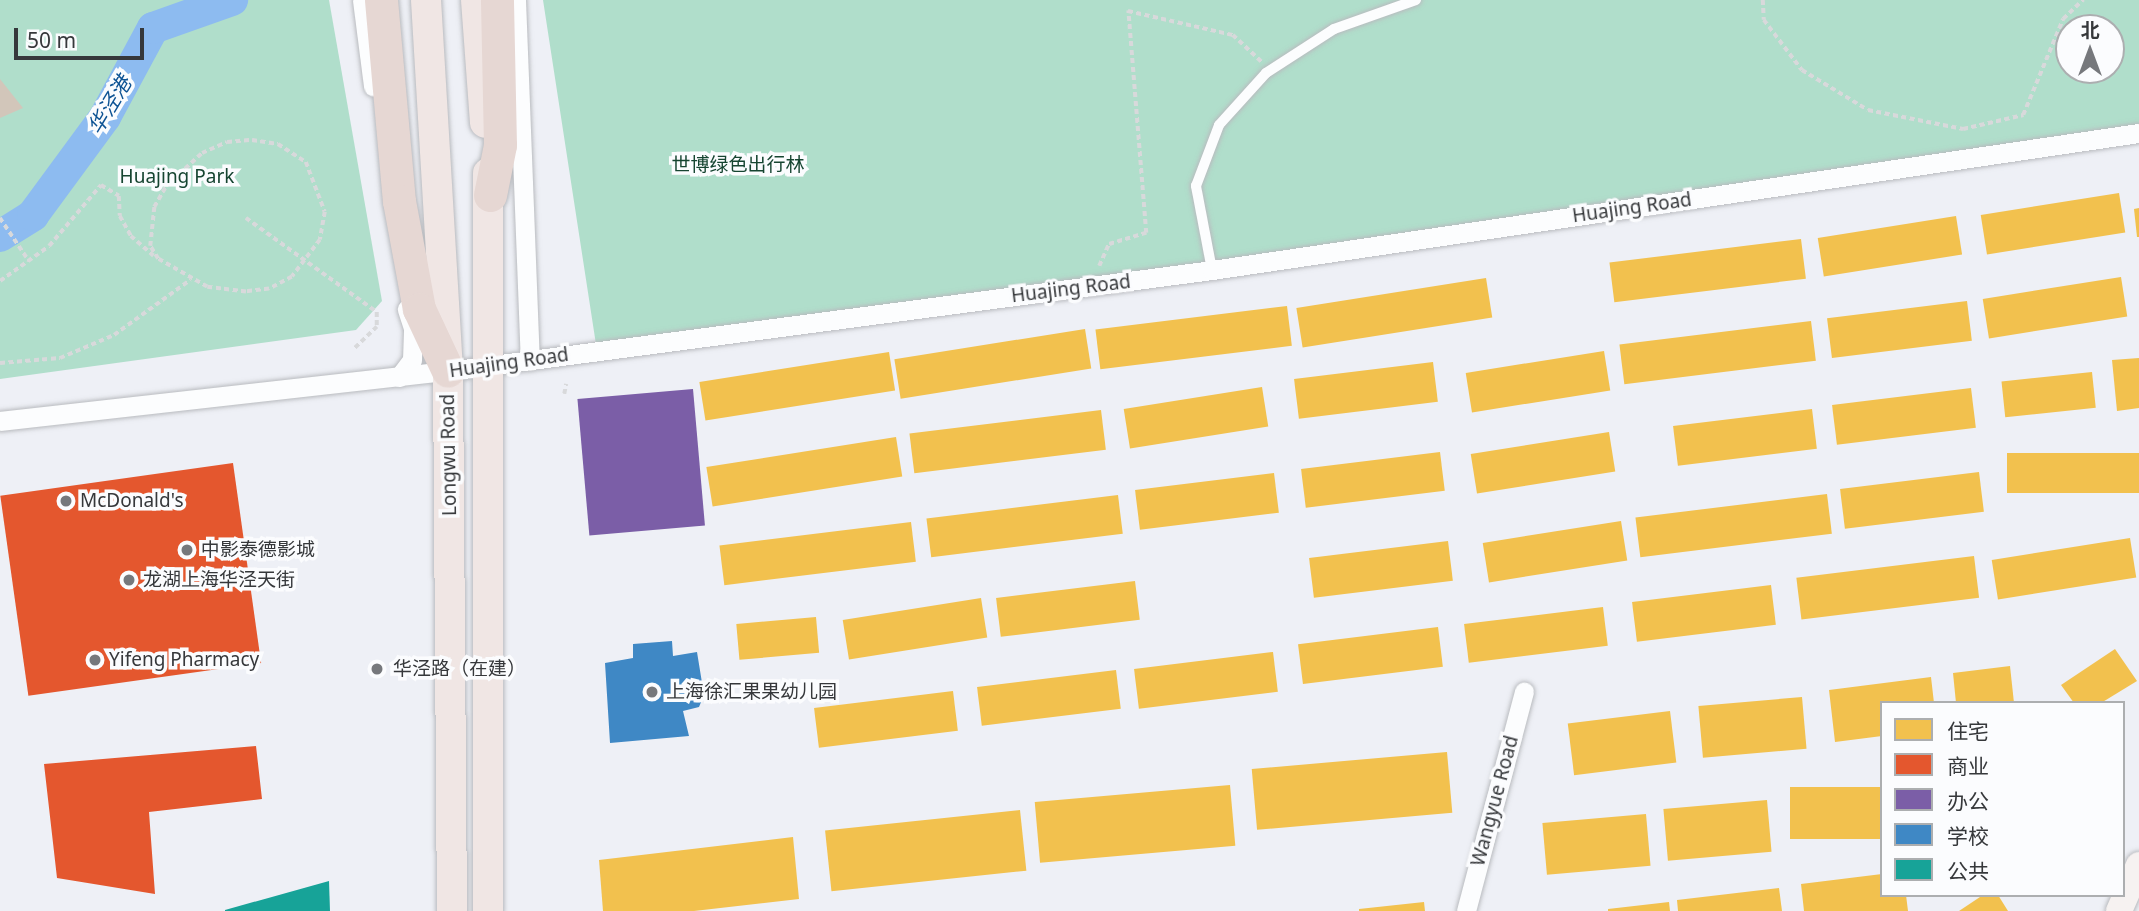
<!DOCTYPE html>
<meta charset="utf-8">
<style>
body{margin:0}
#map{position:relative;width:2139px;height:911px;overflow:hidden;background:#eef0f6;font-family:"Noto Sans","Noto Sans SC",sans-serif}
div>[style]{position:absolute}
.green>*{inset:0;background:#b0decb}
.homes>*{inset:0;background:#f2c14e;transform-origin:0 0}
.shops>*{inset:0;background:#e4572e;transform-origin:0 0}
.offices>*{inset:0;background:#7b5ea7;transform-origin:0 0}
.schools>*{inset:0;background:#3f88c5}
.public>*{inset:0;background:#17a398}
.river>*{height:32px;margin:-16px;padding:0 16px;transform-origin:16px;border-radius:16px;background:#8dbbf0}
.building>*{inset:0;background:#d2c6ba}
.path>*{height:3.5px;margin-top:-1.75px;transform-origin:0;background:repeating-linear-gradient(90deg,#d8d9db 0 5px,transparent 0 8.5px)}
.roads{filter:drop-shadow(0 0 2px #b9bbbf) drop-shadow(0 0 2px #b9bbbf)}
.service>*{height:10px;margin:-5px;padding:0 5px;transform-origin:5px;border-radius:5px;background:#fcfdfe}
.minor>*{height:19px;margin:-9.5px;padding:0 9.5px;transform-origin:9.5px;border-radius:9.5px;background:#fcfdfe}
.secondary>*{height:26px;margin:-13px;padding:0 13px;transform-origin:13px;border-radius:13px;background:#f6f2f1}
.primary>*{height:30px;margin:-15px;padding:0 15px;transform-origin:15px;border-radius:15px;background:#f0e6e4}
.motorway>*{height:33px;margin:-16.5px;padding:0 16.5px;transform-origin:16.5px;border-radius:16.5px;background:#e6d7d3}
.dots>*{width:19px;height:19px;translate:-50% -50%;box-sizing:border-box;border:4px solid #fbfcfe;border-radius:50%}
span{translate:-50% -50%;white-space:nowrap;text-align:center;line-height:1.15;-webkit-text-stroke:7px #fbfcfe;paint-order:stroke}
.park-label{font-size:19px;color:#164531}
.street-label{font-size:19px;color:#36383b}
.poi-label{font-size:19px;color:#36383b}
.left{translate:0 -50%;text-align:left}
.water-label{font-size:21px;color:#0c5293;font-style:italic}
.legend{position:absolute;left:1880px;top:701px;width:245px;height:196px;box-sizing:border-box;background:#fbfcfe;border:2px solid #acaeb0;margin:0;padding:9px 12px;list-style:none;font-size:21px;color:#36383b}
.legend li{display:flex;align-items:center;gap:14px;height:35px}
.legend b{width:35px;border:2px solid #acaeb0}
.north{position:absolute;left:2055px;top:14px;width:70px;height:70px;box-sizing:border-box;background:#fbfcfe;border:2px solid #acaeb0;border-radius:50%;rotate:0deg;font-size:19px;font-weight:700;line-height:28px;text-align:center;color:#36383b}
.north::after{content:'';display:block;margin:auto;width:24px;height:32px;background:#76787c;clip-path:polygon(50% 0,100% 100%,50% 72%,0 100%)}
.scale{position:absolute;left:14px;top:28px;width:130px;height:32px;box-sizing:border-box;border:4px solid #36383b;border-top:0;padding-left:9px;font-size:21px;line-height:24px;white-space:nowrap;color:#36383b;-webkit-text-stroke:5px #fbfcfe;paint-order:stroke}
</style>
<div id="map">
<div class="green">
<i style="clip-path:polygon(0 0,329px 0,382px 301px,356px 330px,0 379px)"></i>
<i style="clip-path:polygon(evenodd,543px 0,2139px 0,2139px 131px,597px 351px,543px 0,2069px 28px,2111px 28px,2111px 70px,2069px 70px,2069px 28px)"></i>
</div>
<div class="homes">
<i style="left:2119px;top:193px;width:40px;height:140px;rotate:81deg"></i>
<i style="clip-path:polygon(2139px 208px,2139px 237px,2137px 237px,2134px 209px)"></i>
<i style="left:1956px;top:216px;width:39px;height:140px;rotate:81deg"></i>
<i style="left:1801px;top:239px;width:40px;height:193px;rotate:83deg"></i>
<i style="left:2121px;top:277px;width:40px;height:140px;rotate:81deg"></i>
<i style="left:1486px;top:278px;width:40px;height:192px;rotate:81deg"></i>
<i style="left:1967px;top:301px;width:40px;height:141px;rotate:83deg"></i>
<i style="left:1287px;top:306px;width:40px;height:193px;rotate:83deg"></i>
<i style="left:1811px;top:321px;width:40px;height:193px;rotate:83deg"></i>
<i style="left:1085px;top:329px;width:40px;height:193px;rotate:81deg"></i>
<i style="left:1604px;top:351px;width:40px;height:140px;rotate:81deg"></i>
<i style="left:889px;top:352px;width:39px;height:192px;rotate:81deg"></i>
<i style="clip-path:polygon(2139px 358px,2139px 408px,2117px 411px,2112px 360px)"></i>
<i style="left:1433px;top:362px;width:40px;height:140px;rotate:83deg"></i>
<i style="left:2092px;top:372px;width:36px;height:91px;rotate:84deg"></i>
<i style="left:1262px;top:387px;width:40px;height:140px;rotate:81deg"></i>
<i style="left:1971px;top:388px;width:40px;height:140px;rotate:83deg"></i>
<i style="left:1812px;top:409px;width:40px;height:140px;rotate:83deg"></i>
<i style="left:1101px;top:410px;width:40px;height:193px;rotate:83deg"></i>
<i style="left:1609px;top:432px;width:40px;height:140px;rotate:81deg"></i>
<i style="left:896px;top:437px;width:40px;height:192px;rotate:81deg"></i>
<i style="left:1440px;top:452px;width:39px;height:140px;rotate:83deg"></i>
<i style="left:2139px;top:453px;width:40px;height:132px;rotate:90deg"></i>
<i style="left:1979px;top:472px;width:40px;height:140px;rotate:83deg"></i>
<i style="left:1274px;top:473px;width:40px;height:140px;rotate:83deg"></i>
<i style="left:1827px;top:494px;width:40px;height:193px;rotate:83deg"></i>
<i style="left:1118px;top:495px;width:39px;height:193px;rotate:83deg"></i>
<i style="left:1621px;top:521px;width:40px;height:140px;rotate:81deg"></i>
<i style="left:911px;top:522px;width:40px;height:193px;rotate:83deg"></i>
<i style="left:2130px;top:538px;width:40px;height:140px;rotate:81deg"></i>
<i style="left:1448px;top:541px;width:40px;height:140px;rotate:83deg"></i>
<i style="left:1974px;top:556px;width:42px;height:179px;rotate:83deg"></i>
<i style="left:1135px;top:581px;width:39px;height:140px;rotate:83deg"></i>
<i style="left:1771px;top:585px;width:40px;height:140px;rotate:83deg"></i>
<i style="left:981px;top:598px;width:40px;height:140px;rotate:81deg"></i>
<i style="left:1603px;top:607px;width:39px;height:140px;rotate:83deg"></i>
<i style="left:816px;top:617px;width:36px;height:80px;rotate:85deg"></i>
<i style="left:1438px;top:627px;width:40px;height:141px;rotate:83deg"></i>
<i style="clip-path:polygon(2115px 649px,2137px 681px,2101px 703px,2074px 703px,2061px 685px)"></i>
<i style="left:1273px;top:652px;width:40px;height:140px;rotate:83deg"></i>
<i style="clip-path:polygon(2010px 666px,2014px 703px,1956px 703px,1953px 673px)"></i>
<i style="left:1116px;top:670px;width:39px;height:140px;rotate:83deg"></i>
<i style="clip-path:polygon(1931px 677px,1934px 703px,1882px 703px,1882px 736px,1835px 742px,1829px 690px)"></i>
<i style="left:953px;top:691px;width:40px;height:140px;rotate:83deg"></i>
<i style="left:1802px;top:697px;width:52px;height:104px;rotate:85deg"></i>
<i style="left:1670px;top:711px;width:52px;height:103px;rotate:83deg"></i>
<i style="left:1447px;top:752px;width:61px;height:196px;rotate:85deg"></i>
<i style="left:1230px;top:785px;width:61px;height:196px;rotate:85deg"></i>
<i style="left:1882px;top:787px;width:52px;height:92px;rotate:90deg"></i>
<i style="left:1767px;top:800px;width:52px;height:104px;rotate:85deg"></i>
<i style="left:1020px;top:810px;width:61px;height:196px;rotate:84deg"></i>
<i style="left:1646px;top:814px;width:52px;height:104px;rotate:85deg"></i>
<i style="clip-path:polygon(793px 837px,799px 899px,694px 911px,603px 911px,599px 860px)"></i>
<i style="clip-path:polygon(1882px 874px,1882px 895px,1906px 895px,1908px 911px,1804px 911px,1801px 884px)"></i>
<i style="clip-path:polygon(1779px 888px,1782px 911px,1678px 911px,1677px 900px)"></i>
<i style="clip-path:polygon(1983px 895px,1998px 895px,2008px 911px,1959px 911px)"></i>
<i style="clip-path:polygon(1424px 902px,1425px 911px,1359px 911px,1359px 909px)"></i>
<i style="clip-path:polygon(1669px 902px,1670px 911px,1608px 911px,1608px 909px)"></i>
</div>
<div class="shops">
<i style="left:233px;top:463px;width:202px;height:235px;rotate:82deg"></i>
<i style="clip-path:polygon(256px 746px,262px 799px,149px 812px,155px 894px,57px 878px,44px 764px)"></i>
</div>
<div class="offices">
<i style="left:693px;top:389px;width:137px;height:116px;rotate:85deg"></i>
</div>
<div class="schools">
<i style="clip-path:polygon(672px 641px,673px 656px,697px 652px,704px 695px,699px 707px,683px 711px,689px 736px,610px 743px,605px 663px,633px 658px,633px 644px)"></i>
</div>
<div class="public">
<i style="clip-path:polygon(329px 881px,330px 911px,225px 911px,225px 910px)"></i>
</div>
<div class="river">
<i style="left:0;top:236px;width:39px;rotate:-32deg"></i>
<i style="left:33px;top:215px;width:122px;rotate:-53.7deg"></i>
<i style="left:105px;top:117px;width:101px;rotate:-61.7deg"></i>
<i style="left:153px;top:28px;width:84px;rotate:-19.5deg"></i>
</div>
<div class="building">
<i style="clip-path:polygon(0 79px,23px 108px,0 118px)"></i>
</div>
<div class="path">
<i style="left:1763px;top:0;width:20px;rotate:87deg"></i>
<i style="left:1764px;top:20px;width:63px;rotate:52.8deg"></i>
<i style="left:1802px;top:70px;width:77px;rotate:31.2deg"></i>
<i style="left:1868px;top:110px;width:97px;rotate:11.3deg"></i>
<i style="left:1963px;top:129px;width:62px;rotate:-13.1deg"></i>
<i style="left:2023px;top:115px;width:104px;rotate:-67.4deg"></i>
<i style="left:2063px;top:19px;width:28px;rotate:-44deg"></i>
<i style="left:252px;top:140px;width:26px;rotate:9deg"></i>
<i style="left:278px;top:144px;width:33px;rotate:33deg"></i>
<i style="left:306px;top:162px;width:53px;rotate:69.2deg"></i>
<i style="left:325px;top:212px;width:28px;rotate:100deg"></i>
<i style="left:320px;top:240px;width:46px;rotate:127.1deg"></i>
<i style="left:292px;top:277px;width:26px;rotate:152deg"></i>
<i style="left:269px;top:289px;width:23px;rotate:173deg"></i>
<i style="left:246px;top:292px;width:39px;rotate:-173deg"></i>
<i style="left:207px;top:287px;width:56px;rotate:-150.3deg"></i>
<i style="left:158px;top:259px;width:15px;rotate:-122deg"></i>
<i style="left:150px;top:246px;width:39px;rotate:-84deg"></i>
<i style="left:154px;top:207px;width:24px;rotate:-60deg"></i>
<i style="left:166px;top:186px;width:49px;rotate:-42.5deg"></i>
<i style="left:202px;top:153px;width:27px;rotate:-24deg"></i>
<i style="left:227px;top:142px;width:25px;rotate:-5deg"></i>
<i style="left:0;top:218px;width:52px;rotate:56deg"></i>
<i style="left:246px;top:218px;width:161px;rotate:35.7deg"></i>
<i style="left:377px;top:312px;width:15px;rotate:90deg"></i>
<i style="left:377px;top:327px;width:32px;rotate:136deg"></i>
<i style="left:1099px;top:266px;width:24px;rotate:-66deg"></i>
<i style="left:1109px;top:244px;width:39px;rotate:-17deg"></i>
<i style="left:1146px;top:233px;width:223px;rotate:-94.6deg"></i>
<i style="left:1128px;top:11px;width:108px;rotate:12.9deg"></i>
<i style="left:1233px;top:35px;width:40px;rotate:43deg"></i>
<i style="left:0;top:281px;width:60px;rotate:-35.5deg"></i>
<i style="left:49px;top:246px;width:80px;rotate:-49.6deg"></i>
<i style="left:101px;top:185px;width:21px;rotate:31deg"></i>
<i style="left:119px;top:196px;width:20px;rotate:87deg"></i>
<i style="left:120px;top:216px;width:23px;rotate:61deg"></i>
<i style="left:131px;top:236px;width:30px;rotate:41deg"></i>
<i style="left:0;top:363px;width:60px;rotate:-4.8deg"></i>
<i style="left:60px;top:358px;width:59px;rotate:-23.1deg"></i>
<i style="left:114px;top:335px;width:94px;rotate:-35.9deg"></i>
<i style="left:564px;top:394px;width:10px;rotate:-79deg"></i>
</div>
<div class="roads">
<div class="service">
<i style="left:1212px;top:270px;width:86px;rotate:-100.8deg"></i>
<i style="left:1196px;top:186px;width:65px;rotate:-69.3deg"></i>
<i style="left:1219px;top:125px;width:70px;rotate:-47.9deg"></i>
<i style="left:1266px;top:73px;width:81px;rotate:-32.9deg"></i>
<i style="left:1334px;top:29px;width:87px;rotate:-19.5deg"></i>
</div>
<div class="minor">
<i style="left:362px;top:0;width:87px;rotate:82.7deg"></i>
<i style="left:516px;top:0;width:361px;rotate:87.8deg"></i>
<i style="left:399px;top:377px;width:21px;rotate:-53deg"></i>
<i style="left:412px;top:360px;width:32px;rotate:-88deg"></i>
<i style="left:413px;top:328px;width:20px;rotate:-108deg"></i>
<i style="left:0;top:421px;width:451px;rotate:-6.4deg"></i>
<i style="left:448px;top:371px;width:771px;rotate:-7.53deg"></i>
<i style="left:1212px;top:270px;width:937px;rotate:-8.41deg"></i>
<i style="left:1466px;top:911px;width:227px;rotate:-75.2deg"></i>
</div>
<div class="secondary">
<i style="left:2119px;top:911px;width:50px;rotate:-66.5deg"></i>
</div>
<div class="primary">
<i style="left:426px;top:0;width:372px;rotate:86.6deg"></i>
<i style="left:448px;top:371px;width:540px;rotate:89.58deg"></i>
<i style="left:476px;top:0;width:123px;rotate:85.8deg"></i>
<i style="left:488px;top:911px;width:738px;rotate:-90deg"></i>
</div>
<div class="motorway">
<i style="left:381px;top:0;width:202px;rotate:84.9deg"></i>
<i style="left:399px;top:201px;width:110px;rotate:79.5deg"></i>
<i style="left:419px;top:309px;width:68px;rotate:64.9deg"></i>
<i style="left:490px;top:195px;width:51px;rotate:-78.7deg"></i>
<i style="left:500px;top:145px;width:145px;rotate:-91.2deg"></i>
</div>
</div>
<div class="dots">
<i style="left:66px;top:501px;background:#76787c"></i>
<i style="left:187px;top:550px;background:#76787c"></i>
<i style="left:129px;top:580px;background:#76787c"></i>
<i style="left:95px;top:660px;background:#76787c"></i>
<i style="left:377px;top:669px;background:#76787c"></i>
<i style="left:652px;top:692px;background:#76787c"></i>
</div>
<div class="park-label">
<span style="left:738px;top:165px">世博绿色出行林</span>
<span style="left:177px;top:177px">Huajing Park</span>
</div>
<div class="street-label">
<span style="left:1632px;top:208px;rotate:-8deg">Huajing Road</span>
<span style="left:1071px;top:289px;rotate:-7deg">Huajing Road</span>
<span style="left:509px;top:363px;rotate:-8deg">Huajing Road</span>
<span style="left:449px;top:455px;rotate:-91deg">Longwu Road</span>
<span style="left:1495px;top:801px;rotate:-75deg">Wangyue Road</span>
</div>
<div class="poi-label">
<span class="left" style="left:80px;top:501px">McDonald's</span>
<span class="left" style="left:201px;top:550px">中影泰德影城</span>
<span class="left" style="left:143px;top:580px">龙湖上海华泾天街</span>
<span class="left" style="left:109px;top:660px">Yifeng Pharmacy</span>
<span class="left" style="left:393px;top:669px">华泾路（在建）</span>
<span class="left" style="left:666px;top:692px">上海徐汇果果幼儿园</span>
</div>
<div class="water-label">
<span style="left:109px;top:105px;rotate:-59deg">华泾港</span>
</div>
<ul class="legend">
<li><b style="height:19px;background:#f2c14e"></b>住宅</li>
<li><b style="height:19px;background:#e4572e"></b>商业</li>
<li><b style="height:19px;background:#7b5ea7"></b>办公</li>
<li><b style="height:19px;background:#3f88c5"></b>学校</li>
<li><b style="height:19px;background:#17a398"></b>公共</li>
</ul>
<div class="north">北</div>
<div class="scale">50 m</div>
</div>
